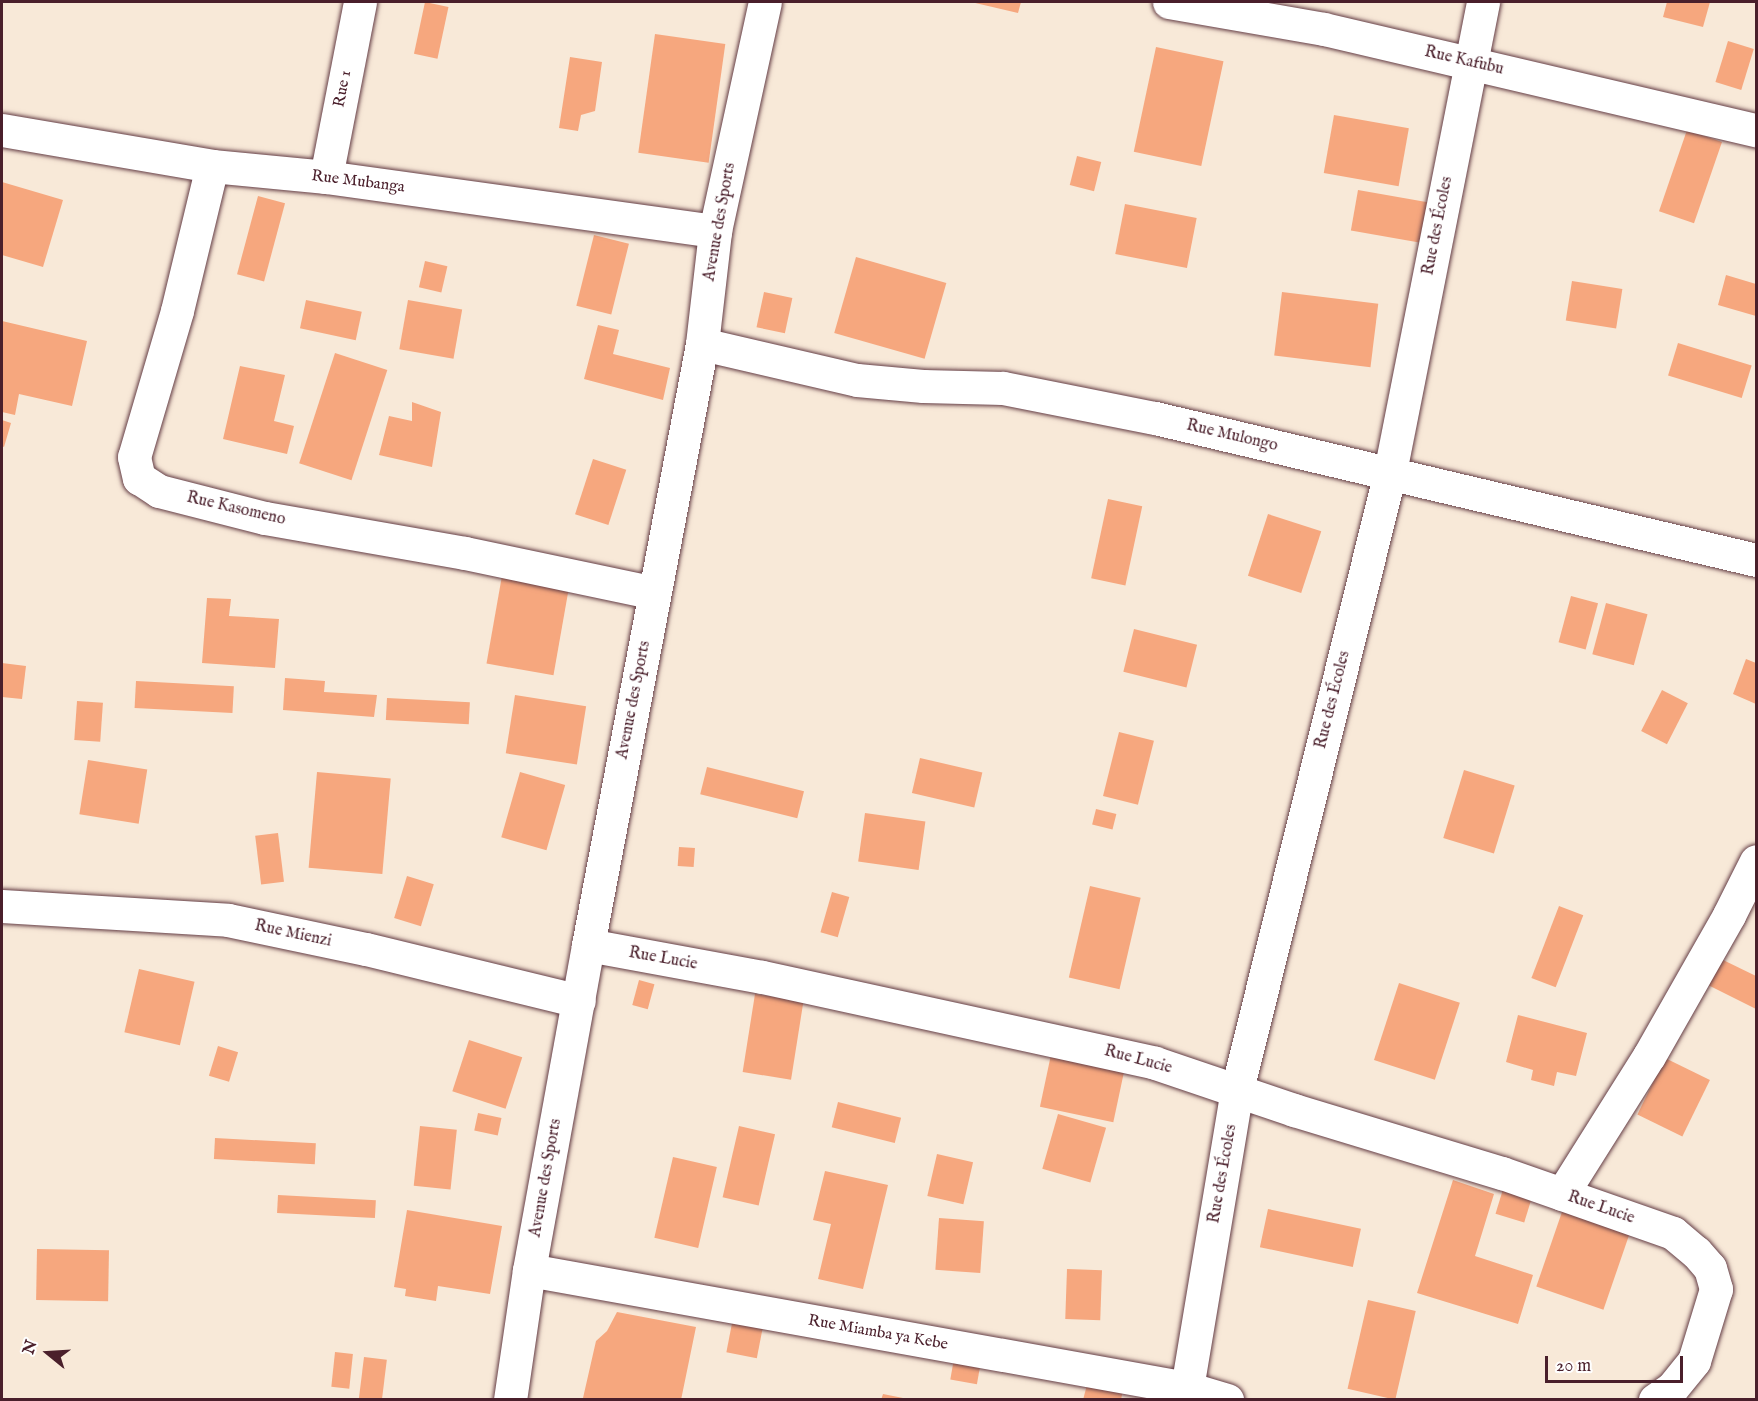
<!DOCTYPE html>
<meta charset="utf-8">
<style>
body{margin:0}
#map{position:relative;width:1758px;height:1401px;overflow:hidden;background:#f8e9d8;font-family:"IM FELL English",serif}
div>[style]{position:absolute}
.building>*{inset:0;background:#f6a77e;transform-origin:0 0}
.roads{filter:drop-shadow(0 0 2px #643d45) drop-shadow(0 0 2px #643d45)}
.minor>*{height:33px;margin:-16.5px;padding:0 16.5px;transform-origin:16.5px;border-radius:16.5px;background:#fff}
.tertiary>*{height:33px;margin:-16.5px;padding:0 16.5px;transform-origin:16.5px;border-radius:16.5px;background:#fff}
span{translate:-50% -50%;white-space:nowrap;text-align:center;line-height:1.15;-webkit-text-stroke:4.5px #fff;paint-order:stroke}
.street-label{font-size:16px;color:#4a1f2b}
.frame{position:absolute;inset:0;border:3px solid #4a1f2b;pointer-events:none}
.north{position:absolute;left:18px;top:1323px;width:60px;height:60px;-webkit-text-stroke:4px #fff;paint-order:stroke;rotate:288deg;font-size:16px;font-weight:700;line-height:24px;text-align:center;color:#4a1f2b}
.north::after{content:'';display:block;margin:auto;width:21px;height:27px;background:#4a1f2b;clip-path:polygon(50% 0,100% 100%,50% 72%,0 100%)}
.scale{position:absolute;left:1545px;top:1356px;width:138px;height:27px;box-sizing:border-box;border:3px solid #4a1f2b;border-top:0;padding-left:8px;font-size:18px;line-height:21px;white-space:nowrap;color:#4a1f2b;-webkit-text-stroke:4px #fff;paint-order:stroke}
</style>
<div id="map">
<div class="building">
<i style="left:425px;top:2px;width:24px;height:53px;rotate:12deg"></i>
<i style="clip-path:polygon(971px 2px,1021px 2px,1018px 13px)"></i>
<i style="clip-path:polygon(1667px 2px,1710px 2px,1703px 27px,1663px 17px)"></i>
<i style="left:655px;top:34px;width:71px;height:120px;rotate:8deg"></i>
<i style="left:1728px;top:41px;width:27px;height:43px;rotate:17deg"></i>
<i style="left:1156px;top:47px;width:69px;height:107px;rotate:12deg"></i>
<i style="clip-path:polygon(570px 57px,602px 62px,595px 111px,581px 115px,578px 131px,559px 128px)"></i>
<i style="left:1334px;top:115px;width:76px;height:59px;rotate:10deg"></i>
<i style="left:1687px;top:130px;width:37px;height:86px;rotate:19deg"></i>
<i style="left:1077px;top:156px;width:25px;height:30px;rotate:14deg"></i>
<i style="clip-path:polygon(2px 182px,63px 200px,43px 267px,2px 255px)"></i>
<i style="left:1358px;top:190px;width:78px;height:41px;rotate:10deg"></i>
<i style="left:258px;top:196px;width:28px;height:81px;rotate:15deg"></i>
<i style="left:1125px;top:204px;width:73px;height:51px;rotate:11deg"></i>
<i style="left:594px;top:235px;width:36px;height:73px;rotate:14deg"></i>
<i style="left:856px;top:257px;width:94px;height:79px;rotate:16deg"></i>
<i style="left:425px;top:261px;width:23px;height:27px;rotate:13deg"></i>
<i style="clip-path:polygon(1726px 275px,1756px 284px,1756px 316px,1718px 305px)"></i>
<i style="left:1572px;top:281px;width:51px;height:40px;rotate:9deg"></i>
<i style="left:764px;top:292px;width:29px;height:36px;rotate:12deg"></i>
<i style="left:1282px;top:292px;width:97px;height:64px;rotate:7deg"></i>
<i style="left:306px;top:300px;width:57px;height:29px;rotate:12deg"></i>
<i style="left:408px;top:300px;width:55px;height:50px;rotate:10deg"></i>
<i style="clip-path:polygon(2px 321px,87px 341px,72px 406px,19px 394px,15px 415px,2px 412px)"></i>
<i style="clip-path:polygon(598px 325px,619px 330px,613px 354px,670px 368px,663px 400px,584px 379px)"></i>
<i style="left:1678px;top:343px;width:77px;height:34px;rotate:17deg"></i>
<i style="left:335px;top:353px;width:55px;height:116px;rotate:18deg"></i>
<i style="clip-path:polygon(240px 366px,285px 375px,274px 421px,294px 426px,287px 454px,223px 439px)"></i>
<i style="clip-path:polygon(412px 402px,441px 412px,432px 467px,379px 455px,389px 416px,412px 421px)"></i>
<i style="clip-path:polygon(2px 420px,11px 423px,4px 447px,2px 446px)"></i>
<i style="left:593px;top:459px;width:35px;height:58px;rotate:18deg"></i>
<i style="left:1108px;top:499px;width:35px;height:81px;rotate:12deg"></i>
<i style="left:1268px;top:514px;width:56px;height:65px;rotate:18deg"></i>
<i style="left:503px;top:570px;width:68px;height:95px;rotate:10deg"></i>
<i style="left:1571px;top:596px;width:28px;height:48px;rotate:15deg"></i>
<i style="clip-path:polygon(207px 598px,231px 599px,229px 616px,279px 619px,275px 668px,202px 663px)"></i>
<i style="left:1606px;top:603px;width:43px;height:53px;rotate:15deg"></i>
<i style="left:1134px;top:629px;width:65px;height:44px;rotate:14deg"></i>
<i style="clip-path:polygon(1746px 659px,1756px 663px,1756px 704px,1733px 694px)"></i>
<i style="clip-path:polygon(2px 663px,26px 666px,22px 699px,2px 697px)"></i>
<i style="clip-path:polygon(285px 678px,325px 681px,324px 692px,377px 695px,374px 717px,283px 710px)"></i>
<i style="left:136px;top:681px;width:98px;height:27px;rotate:3deg"></i>
<i style="left:1662px;top:690px;width:29px;height:46px;rotate:27deg"></i>
<i style="left:515px;top:695px;width:72px;height:59px;rotate:9deg"></i>
<i style="left:387px;top:698px;width:83px;height:22px;rotate:3deg"></i>
<i style="left:77px;top:701px;width:26px;height:39px;rotate:4deg"></i>
<i style="left:1119px;top:732px;width:36px;height:66px;rotate:14deg"></i>
<i style="left:920px;top:758px;width:64px;height:36px;rotate:13deg"></i>
<i style="left:88px;top:760px;width:60px;height:55px;rotate:9deg"></i>
<i style="left:707px;top:767px;width:100px;height:28px;rotate:14deg"></i>
<i style="left:1464px;top:770px;width:53px;height:71px;rotate:17deg"></i>
<i style="left:317px;top:772px;width:74px;height:96px;rotate:5deg"></i>
<i style="left:520px;top:772px;width:47px;height:68px;rotate:16deg"></i>
<i style="left:1096px;top:809px;width:21px;height:16px;rotate:14deg"></i>
<i style="left:865px;top:813px;width:61px;height:49px;rotate:8deg"></i>
<i style="left:278px;top:833px;width:49px;height:23px;rotate:83deg"></i>
<i style="left:679px;top:847px;width:16px;height:19px;rotate:4deg"></i>
<i style="left:407px;top:876px;width:28px;height:44px;rotate:17deg"></i>
<i style="left:1090px;top:886px;width:52px;height:94px;rotate:13deg"></i>
<i style="left:832px;top:892px;width:18px;height:42px;rotate:16deg"></i>
<i style="left:1559px;top:906px;width:26px;height:77px;rotate:21deg"></i>
<i style="clip-path:polygon(1721px 959px,1756px 976px,1756px 1009px,1708px 985px)"></i>
<i style="left:139px;top:969px;width:57px;height:65px;rotate:13deg"></i>
<i style="left:639px;top:980px;width:16px;height:26px;rotate:15deg"></i>
<i style="left:1399px;top:983px;width:64px;height:81px;rotate:18deg"></i>
<i style="left:755px;top:994px;width:49px;height:79px;rotate:9deg"></i>
<i style="clip-path:polygon(1518px 1015px,1587px 1033px,1576px 1076px,1557px 1072px,1554px 1086px,1531px 1080px,1533px 1070px,1506px 1062px)"></i>
<i style="left:469px;top:1040px;width:56px;height:54px;rotate:18deg"></i>
<i style="left:218px;top:1046px;width:21px;height:31px;rotate:17deg"></i>
<i style="left:1052px;top:1050px;width:75px;height:58px;rotate:12deg"></i>
<i style="left:1665px;top:1058px;width:50px;height:63px;rotate:26deg"></i>
<i style="left:838px;top:1102px;width:65px;height:26px;rotate:14deg"></i>
<i style="left:478px;top:1113px;width:24px;height:18px;rotate:12deg"></i>
<i style="left:1058px;top:1114px;width:50px;height:57px;rotate:16deg"></i>
<i style="left:420px;top:1126px;width:37px;height:60px;rotate:6deg"></i>
<i style="left:739px;top:1126px;width:37px;height:73px;rotate:13deg"></i>
<i style="left:215px;top:1138px;width:101px;height:21px;rotate:3deg"></i>
<i style="left:937px;top:1154px;width:37px;height:43px;rotate:13deg"></i>
<i style="left:673px;top:1157px;width:45px;height:83px;rotate:13deg"></i>
<i style="clip-path:polygon(825px 1171px,888px 1185px,863px 1289px,818px 1279px,831px 1224px,813px 1220px)"></i>
<i style="clip-path:polygon(1453px 1180px,1494px 1194px,1475px 1256px,1533px 1275px,1518px 1324px,1417px 1293px)"></i>
<i style="left:1504px;top:1186px;width:30px;height:29px;rotate:17deg"></i>
<i style="left:278px;top:1195px;width:98px;height:18px;rotate:3deg"></i>
<i style="left:1268px;top:1209px;width:95px;height:39px;rotate:12deg"></i>
<i style="left:1563px;top:1209px;width:71px;height:82px;rotate:19deg"></i>
<i style="clip-path:polygon(407px 1210px,502px 1226px,490px 1294px,438px 1286px,436px 1301px,405px 1296px,406px 1289px,394px 1287px)"></i>
<i style="left:939px;top:1218px;width:45px;height:52px;rotate:4deg"></i>
<i style="left:37px;top:1249px;width:72px;height:51px;rotate:1deg"></i>
<i style="left:1067px;top:1269px;width:35px;height:50px;rotate:2deg"></i>
<i style="left:1368px;top:1300px;width:49px;height:91px;rotate:13deg"></i>
<i style="clip-path:polygon(617px 1312px,696px 1327px,681px 1400px,583px 1398px,596px 1341px,607px 1331px)"></i>
<i style="left:734px;top:1313px;width:31px;height:40px;rotate:11deg"></i>
<i style="left:335px;top:1352px;width:18px;height:35px;rotate:6deg"></i>
<i style="left:955px;top:1353px;width:27px;height:27px;rotate:10deg"></i>
<i style="left:364px;top:1357px;width:23px;height:43px;rotate:7deg"></i>
<i style="clip-path:polygon(1088px 1381px,1123px 1389px,1121px 1400px,1083px 1400px)"></i>
<i style="clip-path:polygon(883px 1394px,903px 1398px,903px 1400px,881px 1400px)"></i>
</div>
<div class="roads">
<div class="minor">
<i style="left:1169px;top:2px;width:157px;rotate:9.9deg"></i>
<i style="left:1324px;top:29px;width:444px;rotate:13.2deg"></i>
<i style="left:2px;top:130px;width:213px;rotate:9.7deg"></i>
<i style="left:212px;top:166px;width:115px;rotate:5.5deg"></i>
<i style="left:326px;top:177px;width:393px;rotate:7.9deg"></i>
<i style="left:212px;top:166px;width:149px;rotate:103.6deg"></i>
<i style="left:177px;top:311px;width:152px;rotate:106.4deg"></i>
<i style="left:134px;top:457px;width:22px;rotate:77deg"></i>
<i style="left:139px;top:478px;width:24px;rotate:33deg"></i>
<i style="left:159px;top:491px;width:109px;rotate:14.3deg"></i>
<i style="left:265px;top:518px;width:203px;rotate:9.9deg"></i>
<i style="left:465px;top:553px;width:193px;rotate:11.9deg"></i>
<i style="left:326px;top:177px;width:178px;rotate:-79deg"></i>
<i style="left:702px;top:344px;width:159px;rotate:13.1deg"></i>
<i style="left:857px;top:380px;width:66px;rotate:5.2deg"></i>
<i style="left:923px;top:386px;width:80px;rotate:1.4deg"></i>
<i style="left:1003px;top:388px;width:155px;rotate:11.2deg"></i>
<i style="left:1155px;top:418px;width:618px;rotate:13.29deg"></i>
<i style="left:2px;top:906px;width:226px;rotate:3.5deg"></i>
<i style="left:228px;top:920px;width:141px;rotate:11.9deg"></i>
<i style="left:366px;top:949px;width:219px;rotate:13.7deg"></i>
<i style="left:588px;top:945px;width:177px;rotate:10.4deg"></i>
<i style="left:762px;top:977px;width:402px;rotate:12.3deg"></i>
<i style="left:1155px;top:1063px;width:147px;rotate:18.7deg"></i>
<i style="left:1294px;top:1110px;width:217px;rotate:16.9deg"></i>
<i style="left:1502px;top:1173px;width:181px;rotate:19.3deg"></i>
<i style="left:1673px;top:1233px;width:30px;rotate:40deg"></i>
<i style="left:1696px;top:1252px;width:21px;rotate:49deg"></i>
<i style="left:1710px;top:1268px;width:22px;rotate:74deg"></i>
<i style="left:1716px;top:1289px;width:75px;rotate:107deg"></i>
<i style="left:1694px;top:1361px;width:35px;rotate:129deg"></i>
<i style="left:1672px;top:1388px;width:21px;rotate:145deg"></i>
<i style="left:1562px;top:1194px;width:163px;rotate:-57.8deg"></i>
<i style="left:1649px;top:1056px;width:162px;rotate:-60.4deg"></i>
<i style="left:1729px;top:915px;width:60px;rotate:-63.4deg"></i>
<i style="left:529px;top:1270px;width:668px;rotate:10.17deg"></i>
<i style="left:1187px;top:1388px;width:42px;rotate:16.7deg"></i>
<i style="left:1185px;top:1400px;width:314px;rotate:-80.5deg"></i>
<i style="left:1237px;top:1090px;width:637px;rotate:-76.09deg"></i>
<i style="left:1390px;top:472px;width:479px;rotate:-78.8deg"></i>
</div>
<div class="tertiary">
<i style="left:510px;top:1400px;width:131px;rotate:-81.7deg"></i>
<i style="left:529px;top:1270px;width:330px;rotate:-79.7deg"></i>
<i style="left:588px;top:945px;width:612px;rotate:-79.26deg"></i>
<i style="left:702px;top:344px;width:114px;rotate:-83.4deg"></i>
<i style="left:715px;top:231px;width:234px;rotate:-77.7deg"></i>
</div>
</div>
<div class="street-label">
<span style="left:1464px;top:61px;rotate:13deg">Rue Kafubu</span>
<span style="left:343px;top:89px;rotate:-79deg">Rue 1</span>
<span style="left:358px;top:182px;rotate:7deg">Rue Mubanga</span>
<span style="left:720px;top:222px;rotate:-80deg">Avenue des Sports</span>
<span style="left:1438px;top:226px;rotate:-79deg">Rue des Écoles</span>
<span style="left:1232px;top:436px;rotate:13deg">Rue Mulongo</span>
<span style="left:236px;top:509px;rotate:13deg">Rue Kasomeno</span>
<span style="left:634px;top:700px;rotate:-79deg">Avenue des Sports</span>
<span style="left:1333px;top:700px;rotate:-76deg">Rue des Écoles</span>
<span style="left:293px;top:934px;rotate:12deg">Rue Mienzi</span>
<span style="left:663px;top:959px;rotate:10deg">Rue Lucie</span>
<span style="left:1138px;top:1060px;rotate:15deg">Rue Lucie</span>
<span style="left:1223px;top:1174px;rotate:-80deg">Rue des Écoles</span>
<span style="left:546px;top:1178px;rotate:-80deg">Avenue des Sports</span>
<span style="left:1601px;top:1208px;rotate:19deg">Rue Lucie</span>
<span style="left:878px;top:1333px;rotate:10deg">Rue Miamba ya Kebe</span>
</div>
<div class="frame"></div>
<div class="north">N</div>
<div class="scale">20 m</div>
</div>
